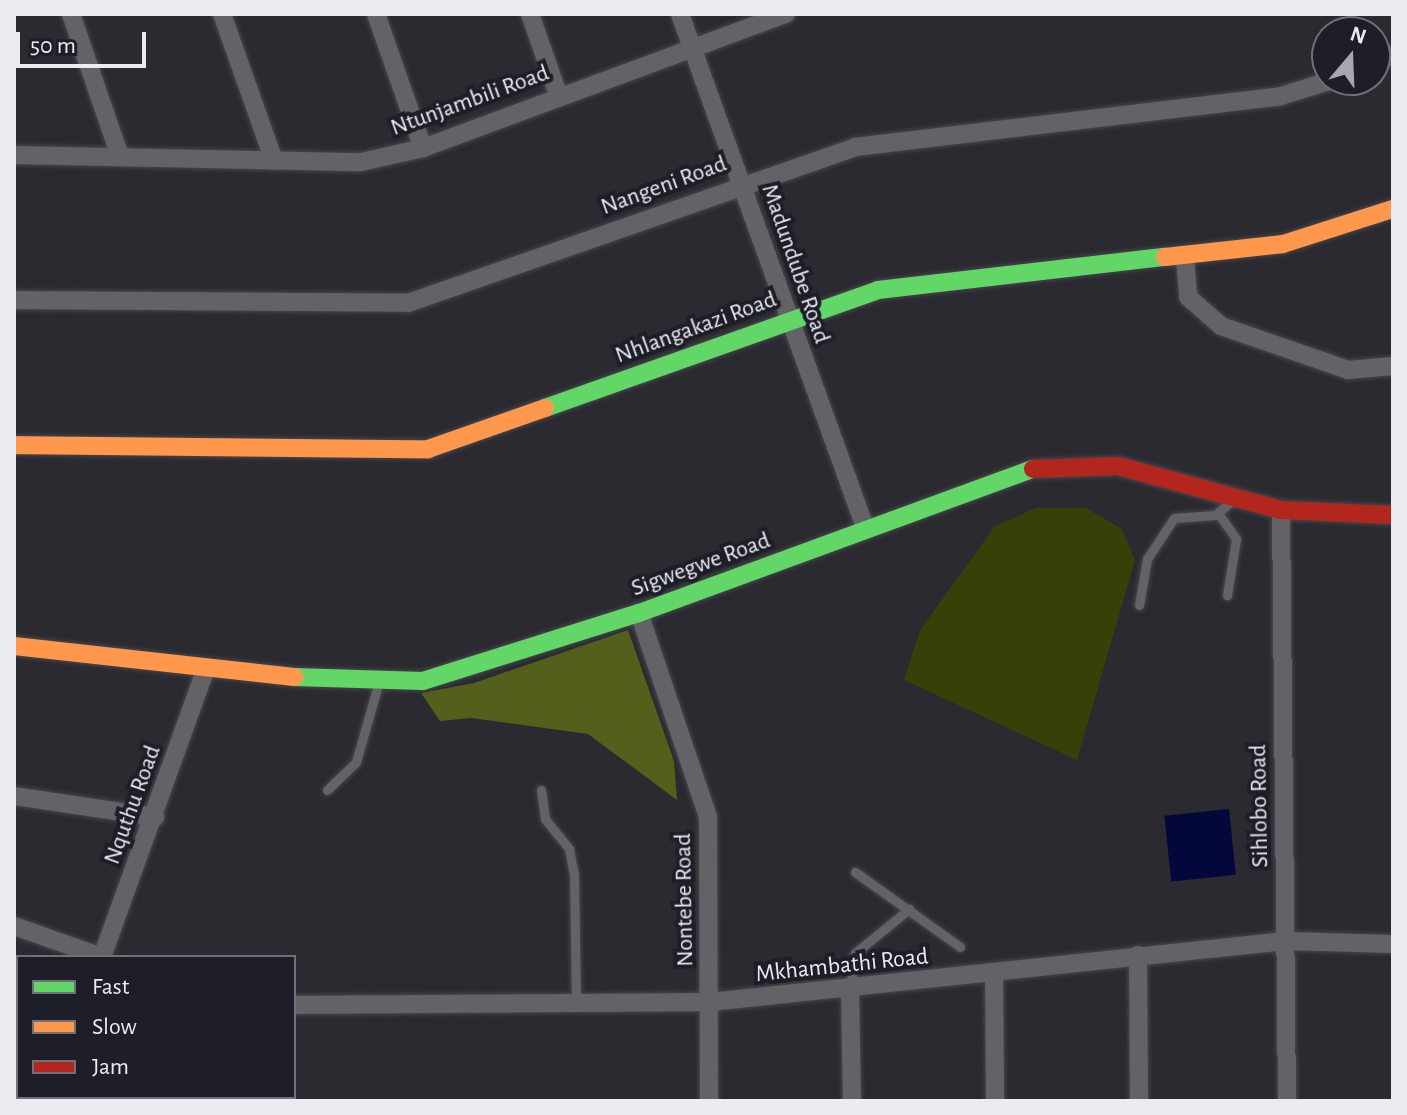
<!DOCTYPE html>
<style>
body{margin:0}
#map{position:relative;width:1407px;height:1115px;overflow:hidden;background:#2a2a30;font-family:"Alegreya Sans",sans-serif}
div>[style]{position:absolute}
.green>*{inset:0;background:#364108}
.forest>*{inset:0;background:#52601c}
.water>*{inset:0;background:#04073b;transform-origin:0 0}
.roads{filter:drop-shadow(0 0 2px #47464c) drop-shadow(0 0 2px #47464c)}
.lane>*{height:9px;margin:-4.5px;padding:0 4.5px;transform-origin:4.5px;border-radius:4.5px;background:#636367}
.street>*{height:18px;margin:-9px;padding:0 9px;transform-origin:9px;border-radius:9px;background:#636367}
.fast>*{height:18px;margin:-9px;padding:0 9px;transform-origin:9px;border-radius:9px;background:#63d668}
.slow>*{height:18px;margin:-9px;padding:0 9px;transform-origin:9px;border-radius:9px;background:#ff974d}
.jam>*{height:18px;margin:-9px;padding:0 9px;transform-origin:9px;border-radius:9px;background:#b3261e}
span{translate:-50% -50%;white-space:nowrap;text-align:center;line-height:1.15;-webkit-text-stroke:8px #1e1e28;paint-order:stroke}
.street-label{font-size:24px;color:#ebebf2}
.frame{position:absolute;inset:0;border:16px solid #ebebf2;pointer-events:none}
.legend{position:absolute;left:16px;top:955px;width:280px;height:144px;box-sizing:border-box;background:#1e1e28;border:2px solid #707079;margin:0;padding:10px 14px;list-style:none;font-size:24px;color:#ebebf2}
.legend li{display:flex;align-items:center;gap:16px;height:40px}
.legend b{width:40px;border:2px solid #707079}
.north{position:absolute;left:1311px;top:16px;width:80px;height:80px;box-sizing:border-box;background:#1e1e28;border:2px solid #707079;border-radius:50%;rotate:19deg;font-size:22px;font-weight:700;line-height:32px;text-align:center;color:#ebebf2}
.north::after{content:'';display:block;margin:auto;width:28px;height:36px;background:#a7a7ae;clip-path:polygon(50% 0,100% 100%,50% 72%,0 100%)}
.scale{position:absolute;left:16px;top:32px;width:130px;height:36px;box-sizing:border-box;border:4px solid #ebebf2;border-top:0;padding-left:10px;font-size:24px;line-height:28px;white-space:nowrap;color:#ebebf2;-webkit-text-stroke:6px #1e1e28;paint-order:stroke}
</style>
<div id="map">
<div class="green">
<i style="clip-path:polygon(1036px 508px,1086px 508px,1122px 529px,1135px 560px,1077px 760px,904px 680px,920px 630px,995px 526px)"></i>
</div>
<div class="forest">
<i style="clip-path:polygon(628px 630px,674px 761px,677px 800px,588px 734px,471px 718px,440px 721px,421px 693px,474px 683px)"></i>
</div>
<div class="water">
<i style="left:1229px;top:809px;width:66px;height:65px;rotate:84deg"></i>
</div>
<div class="roads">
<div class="lane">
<i style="left:1218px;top:513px;width:32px;rotate:55deg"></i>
<i style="left:1236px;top:539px;width:57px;rotate:99.1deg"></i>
<i style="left:1139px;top:605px;width:47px;rotate:-80.1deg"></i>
<i style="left:1147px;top:559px;width:49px;rotate:-56.6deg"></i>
<i style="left:1174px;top:518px;width:41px;rotate:-4.2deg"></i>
<i style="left:1215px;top:515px;width:23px;rotate:-40deg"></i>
<i style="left:327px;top:790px;width:40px;rotate:-44deg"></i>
<i style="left:356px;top:762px;width:80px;rotate:-74.1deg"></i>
<i style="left:541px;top:790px;width:29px;rotate:82deg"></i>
<i style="left:545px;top:819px;width:38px;rotate:51deg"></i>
<i style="left:569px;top:849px;width:25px;rotate:79deg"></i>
<i style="left:574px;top:874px;width:126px;rotate:89.1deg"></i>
<i style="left:855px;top:872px;width:129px;rotate:35.5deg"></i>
<i style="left:850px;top:989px;width:36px;rotate:-82deg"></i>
<i style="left:855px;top:953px;width:70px;rotate:-39.2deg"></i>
</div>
<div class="street">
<i style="left:71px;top:14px;width:150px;rotate:71deg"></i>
<i style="left:222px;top:14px;width:156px;rotate:70.5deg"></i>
<i style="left:376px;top:14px;width:142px;rotate:70.7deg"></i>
<i style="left:530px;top:14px;width:85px;rotate:70.7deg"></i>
<i style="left:680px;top:14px;width:548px;rotate:70.18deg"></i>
<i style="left:1375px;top:62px;width:19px;rotate:-21deg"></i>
<i style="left:14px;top:155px;width:347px;rotate:1.2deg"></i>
<i style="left:361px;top:162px;width:64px;rotate:-12.7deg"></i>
<i style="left:423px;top:148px;width:387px;rotate:-20.3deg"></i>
<i style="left:1185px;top:259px;width:38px;rotate:85deg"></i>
<i style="left:1188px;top:297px;width:44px;rotate:41.3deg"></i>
<i style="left:1221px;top:326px;width:134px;rotate:19.1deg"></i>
<i style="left:1348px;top:370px;width:45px;rotate:-5.1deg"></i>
<i style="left:14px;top:300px;width:394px;rotate:0.4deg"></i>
<i style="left:408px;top:303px;width:473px;rotate:-19.2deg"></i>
<i style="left:855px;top:147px;width:429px;rotate:-6.8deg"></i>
<i style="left:1281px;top:96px;width:53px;rotate:-17.4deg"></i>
<i style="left:1281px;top:510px;width:591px;rotate:89.42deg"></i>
<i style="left:639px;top:613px;width:215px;rotate:71.3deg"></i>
<i style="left:708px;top:817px;width:284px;rotate:89.8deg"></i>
<i style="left:14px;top:796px;width:143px;rotate:8.5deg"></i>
<i style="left:14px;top:926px;width:93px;rotate:19.4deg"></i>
<i style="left:1138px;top:955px;width:146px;rotate:89.6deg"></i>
<i style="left:102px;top:957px;width:307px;rotate:-70.2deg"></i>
<i style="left:994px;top:974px;width:127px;rotate:89.5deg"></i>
<i style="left:850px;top:989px;width:112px;rotate:89deg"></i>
<i style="left:294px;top:1005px;width:416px;rotate:-0.4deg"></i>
<i style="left:710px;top:1002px;width:579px;rotate:-6.05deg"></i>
<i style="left:1286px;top:941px;width:107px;rotate:1.6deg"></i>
<i style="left:49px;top:1101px;width:4px;rotate:-63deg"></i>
</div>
<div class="fast">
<i style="left:545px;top:408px;width:353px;rotate:-19.5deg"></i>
<i style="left:878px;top:290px;width:289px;rotate:-6.6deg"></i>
<i style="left:294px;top:677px;width:129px;rotate:1.8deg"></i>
<i style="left:423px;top:681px;width:226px;rotate:-17.5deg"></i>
<i style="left:639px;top:613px;width:419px;rotate:-20.1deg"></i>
</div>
<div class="slow">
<i style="left:1165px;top:257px;width:119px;rotate:-6.3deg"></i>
<i style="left:1283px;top:244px;width:115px;rotate:-17.7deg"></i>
<i style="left:14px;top:445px;width:414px;rotate:0.6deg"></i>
<i style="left:428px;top:449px;width:124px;rotate:-19.3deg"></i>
<i style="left:14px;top:646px;width:282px;rotate:6.3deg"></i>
</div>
<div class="jam">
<i style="left:1033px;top:469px;width:85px;rotate:-2deg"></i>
<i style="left:1118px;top:466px;width:169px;rotate:15.1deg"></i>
<i style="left:1281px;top:510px;width:112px;rotate:2.6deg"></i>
</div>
</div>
<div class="street-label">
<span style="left:470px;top:101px;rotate:-20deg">Ntunjambili Road</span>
<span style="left:664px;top:186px;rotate:-20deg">Nangeni Road</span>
<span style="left:795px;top:264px;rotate:71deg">Madundube Road</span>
<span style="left:696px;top:328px;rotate:-20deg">Nhlangakazi Road</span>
<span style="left:701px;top:565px;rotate:-20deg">Sigwegwe Road</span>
<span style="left:133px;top:805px;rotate:-70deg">Nquthu Road</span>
<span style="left:1260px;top:806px;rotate:-91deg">Sihlobo Road</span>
<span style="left:685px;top:900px;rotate:-91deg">Nontebe Road</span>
<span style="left:842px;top:966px;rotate:-6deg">Mkhambathi Road</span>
</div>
<div class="frame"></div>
<ul class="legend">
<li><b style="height:10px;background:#63d668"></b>Fast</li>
<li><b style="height:10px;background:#ff974d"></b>Slow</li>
<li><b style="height:10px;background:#b3261e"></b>Jam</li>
</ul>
<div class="north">N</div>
<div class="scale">50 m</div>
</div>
